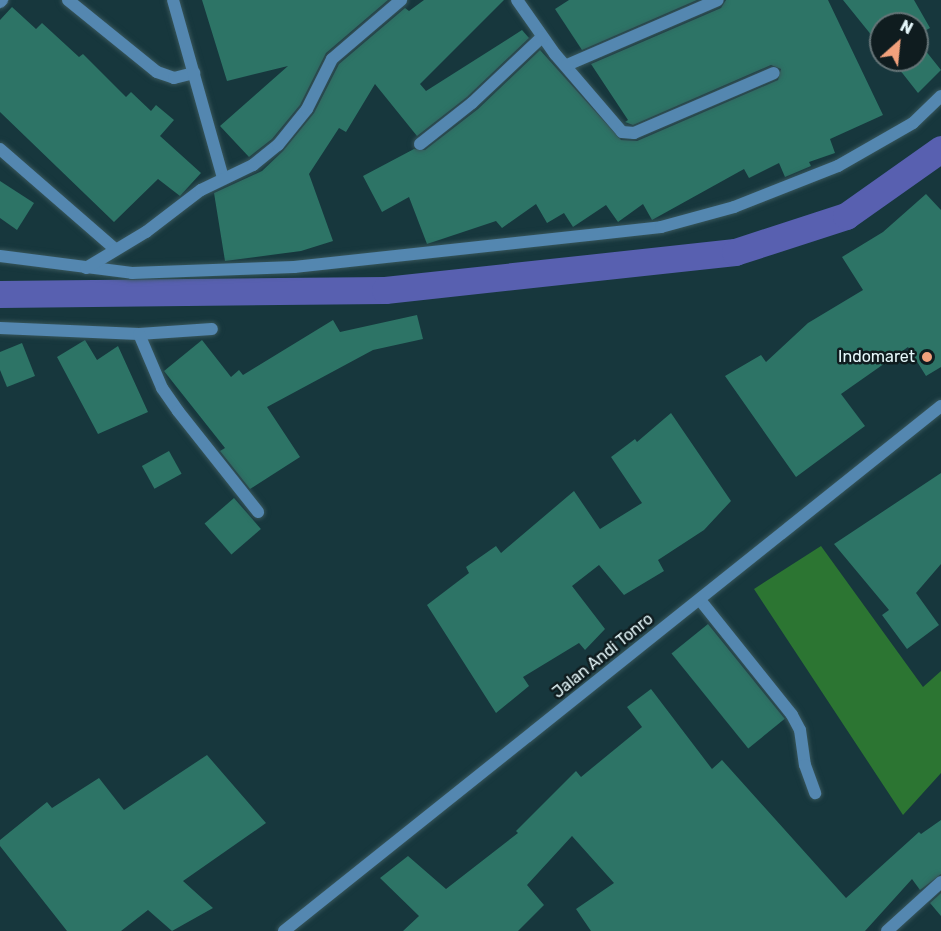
<!DOCTYPE html>
<style>
body{margin:0}
#map{position:relative;width:941px;height:931px;overflow:hidden;background:#17373d;font-family:Rubik,sans-serif}
div>[style]{position:absolute}
.forest>*{inset:0;background:#2c7532}
.canal>*{height:27px;margin:-13.5px;padding:0 13.5px;transform-origin:13.5px;border-radius:13.5px;background:#5860b0}
.building>*{inset:0;background:#2d7466;transform-origin:0 0}
.roads{filter:drop-shadow(0 0 2px #38565b) drop-shadow(0 0 2px #38565b)}
.minor>*{height:12px;margin:-6px;padding:0 6px;transform-origin:6px;border-radius:6px;background:#5487b0}
.tertiary>*{height:12px;margin:-6px;padding:0 6px;transform-origin:6px;border-radius:6px;background:#5487b0}
.dots>*{width:16px;height:16px;translate:-50% -50%;box-sizing:border-box;border:3px solid #0f1c1f;border-radius:50%}
span{translate:-50% -50%;white-space:nowrap;text-align:center;line-height:1.15;-webkit-text-stroke:5px #0f1c1f;paint-order:stroke}
.poi-label{font-size:16px;color:#e6f8fb}
.right{translate:-100% -50%;text-align:right}
.street-label{font-size:16px;color:#e6f8fb}
.north{position:absolute;left:869px;top:12px;width:60px;height:60px;box-sizing:border-box;background:#0f1c1f;border:2px solid #657477;border-radius:50%;rotate:27deg;font-size:16px;font-weight:700;line-height:24px;text-align:center;color:#e6f8fb}
.north::after{content:'';display:block;margin:auto;width:21px;height:27px;background:#f1a17c;clip-path:polygon(50% 0,100% 100%,50% 72%,0 100%)}
</style>
<div id="map">
<div class="forest">
<i style="clip-path:polygon(821px 546px,923px 687px,941px 671px,941px 773px,903px 815px,754px 589px)"></i>
</div>
<div class="canal">
<i style="left:0;top:294px;width:385px;rotate:-0.6deg"></i>
<i style="left:385px;top:290px;width:352px;rotate:-6.2deg"></i>
<i style="left:735px;top:252px;width:117px;rotate:-18deg"></i>
<i style="left:846px;top:216px;width:116px;rotate:-35.2deg"></i>
</div>
<div class="building">
<i style="clip-path:polygon(202px 0,388px 0,326px 53px,300px 105px,272px 139px,249px 157px,220px 126px,288px 66px,227px 81px)"></i>
<i style="clip-path:polygon(424px 0,504px 0,420px 84px,426px 91px,522px 30px,529px 38px,467px 97px,417px 136px,375px 84px,346px 132px,339px 128px,309px 174px,333px 241px,301px 251px,225px 261px,214px 193px,262px 171px,283px 151px,314px 113px,339px 64px,405px 8px,409px 11px)"></i>
<i style="clip-path:polygon(569px 0,697px 0,582px 50px,555px 9px)"></i>
<i style="clip-path:polygon(726px 0,828px 0,883px 115px,830px 139px,835px 153px,809px 162px,811px 166px,785px 177px,779px 163px,749px 178px,744px 169px,652px 220px,643px 204px,618px 222px,606px 205px,573px 227px,564px 213px,547px 223px,536px 204px,502px 228px,496px 221px,427px 244px,409px 197px,382px 212px,363px 176px,414px 149px,425px 150px,478px 109px,540px 50px,621px 140px,637px 141px,778px 80px,781px 69px,771px 65px,633px 125px,625px 122px,628px 120px,591px 64px,721px 8px)"></i>
<i style="clip-path:polygon(843px 0,914px 0,930px 28px,917px 35px,917px 24px,881px 24px,881px 47px)"></i>
<i style="clip-path:polygon(12px 7px,36px 29px,42px 23px,79px 57px,83px 54px,126px 97px,131px 92px,151px 111px,156px 105px,174px 120px,160px 136px,201px 173px,180px 196px,158px 179px,114px 222px,0 112px,0 20px)"></i>
<i style="clip-path:polygon(917px 40px,941px 70px,918px 93px,892px 60px,917px 60px)"></i>
<i style="clip-path:polygon(0 181px,34px 203px,17px 230px,0 218px)"></i>
<i style="clip-path:polygon(926px 194px,941px 210px,941px 367px,926px 376px,908px 347px,841px 394px,865px 426px,796px 477px,725px 376px,761px 355px,766px 362px,808px 323px,863px 290px,842px 257px,883px 232px)"></i>
<i style="clip-path:polygon(417px 315px,423px 339px,373px 350px,267px 407px,300px 457px,250px 489px,220px 451px,225px 448px,164px 371px,202px 340px,231px 377px,239px 370px,243px 375px,333px 320px,340px 332px)"></i>
<i style="clip-path:polygon(85px 340px,97px 360px,118px 346px,148px 412px,98px 434px,57px 357px)"></i>
<i style="clip-path:polygon(22px 343px,35px 376px,7px 387px,0 370px,0 352px)"></i>
<i style="clip-path:polygon(671px 413px,731px 501px,704px 530px,658px 560px,664px 571px,624px 595px,599px 565px,572px 586px,605px 629px,585px 650px,579px 643px,523px 677px,529px 686px,496px 713px,427px 605px,469px 573px,466px 567px,496px 546px,501px 553px,574px 491px,600px 529px,642px 503px,611px 457px,635px 439px,637px 442px)"></i>
<i style="left:169px;top:451px;width:26px;height:31px;rotate:61deg"></i>
<i style="clip-path:polygon(941px 473px,941px 564px,916px 593px,939px 625px,907px 649px,882px 615px,889px 610px,834px 544px)"></i>
<i style="left:234px;top:498px;width:41px;height:39px;rotate:49deg"></i>
<i style="left:708px;top:624px;width:122px;height:47px;rotate:51deg"></i>
<i style="clip-path:polygon(651px 689px,712px 769px,722px 760px,846px 898px,919px 832px,921px 834px,941px 820px,941px 874px,920px 890px,912px 879px,865px 931px,591px 931px,576px 909px,614px 883px,572px 836px,527px 885px,544px 905px,518px 931px,403px 931px,419px 916px,380px 878px,408px 856px,446px 889px,518px 833px,516px 831px,576px 771px,581px 777px,642px 727px,627px 707px)"></i>
<i style="clip-path:polygon(207px 755px,266px 823px,183px 881px,213px 908px,172px 931px,148px 910px,121px 931px,67px 931px,0 846px,0 840px,47px 802px,52px 808px,99px 778px,124px 810px)"></i>
<i style="clip-path:polygon(941px 893px,941px 916px,930px 903px)"></i>
</div>
<div class="roads">
<div class="minor">
<i style="left:68px;top:0;width:114px;rotate:39deg"></i>
<i style="left:157px;top:72px;width:18px;rotate:19deg"></i>
<i style="left:174px;top:78px;width:21px;rotate:-14deg"></i>
<i style="left:173px;top:0;width:185px;rotate:74.3deg"></i>
<i style="left:517px;top:0;width:66px;rotate:54.9deg"></i>
<i style="left:555px;top:54px;width:103px;rotate:49.3deg"></i>
<i style="left:622px;top:132px;width:12px;rotate:5deg"></i>
<i style="left:634px;top:133px;width:152px;rotate:-23.2deg"></i>
<i style="left:0;top:2px;width:3px;rotate:-45deg"></i>
<i style="left:567px;top:65px;width:164px;rotate:-23.3deg"></i>
<i style="left:420px;top:144px;width:66px;rotate:-38.3deg"></i>
<i style="left:472px;top:103px;width:96px;rotate:-43.3deg"></i>
<i style="left:0;top:149px;width:152px;rotate:41deg"></i>
<i style="left:0;top:256px;width:133px;rotate:7.3deg"></i>
<i style="left:132px;top:273px;width:162px;rotate:-2.1deg"></i>
<i style="left:294px;top:267px;width:369px;rotate:-6.2deg"></i>
<i style="left:661px;top:227px;width:76px;rotate:-15.3deg"></i>
<i style="left:734px;top:207px;width:112px;rotate:-21.5deg"></i>
<i style="left:838px;top:166px;width:86px;rotate:-29.8deg"></i>
<i style="left:913px;top:123px;width:39px;rotate:-44deg"></i>
<i style="left:86px;top:268px;width:70px;rotate:-31deg"></i>
<i style="left:146px;top:232px;width:69px;rotate:-37.4deg"></i>
<i style="left:201px;top:190px;width:58px;rotate:-25.7deg"></i>
<i style="left:253px;top:165px;width:32px;rotate:-39deg"></i>
<i style="left:278px;top:145px;width:46px;rotate:-51.1deg"></i>
<i style="left:307px;top:109px;width:56px;rotate:-63.4deg"></i>
<i style="left:332px;top:59px;width:91px;rotate:-40.5deg"></i>
<i style="left:0;top:328px;width:139px;rotate:2.5deg"></i>
<i style="left:139px;top:334px;width:73px;rotate:-3.9deg"></i>
<i style="left:139px;top:334px;width:59px;rotate:66.9deg"></i>
<i style="left:162px;top:388px;width:28px;rotate:55deg"></i>
<i style="left:178px;top:411px;width:129px;rotate:51.6deg"></i>
<i style="left:700px;top:600px;width:147px;rotate:51.3deg"></i>
<i style="left:792px;top:715px;width:17px;rotate:62deg"></i>
<i style="left:800px;top:730px;width:35px;rotate:82deg"></i>
<i style="left:805px;top:765px;width:30px;rotate:70deg"></i>
<i style="left:887px;top:931px;width:73px;rotate:-42.2deg"></i>
</div>
<div class="tertiary">
<i style="left:284px;top:931px;width:841px;rotate:-38.63deg"></i>
</div>
</div>
<div class="dots">
<i style="left:927px;top:357px;background:#f1a17c"></i>
</div>
<div class="poi-label">
<span class="right" style="left:915px;top:357px">Indomaret</span>
</div>
<div class="street-label">
<span style="left:603px;top:656px;rotate:-39deg">Jalan Andi Tonro</span>
</div>
<div class="north">N</div>
</div>
